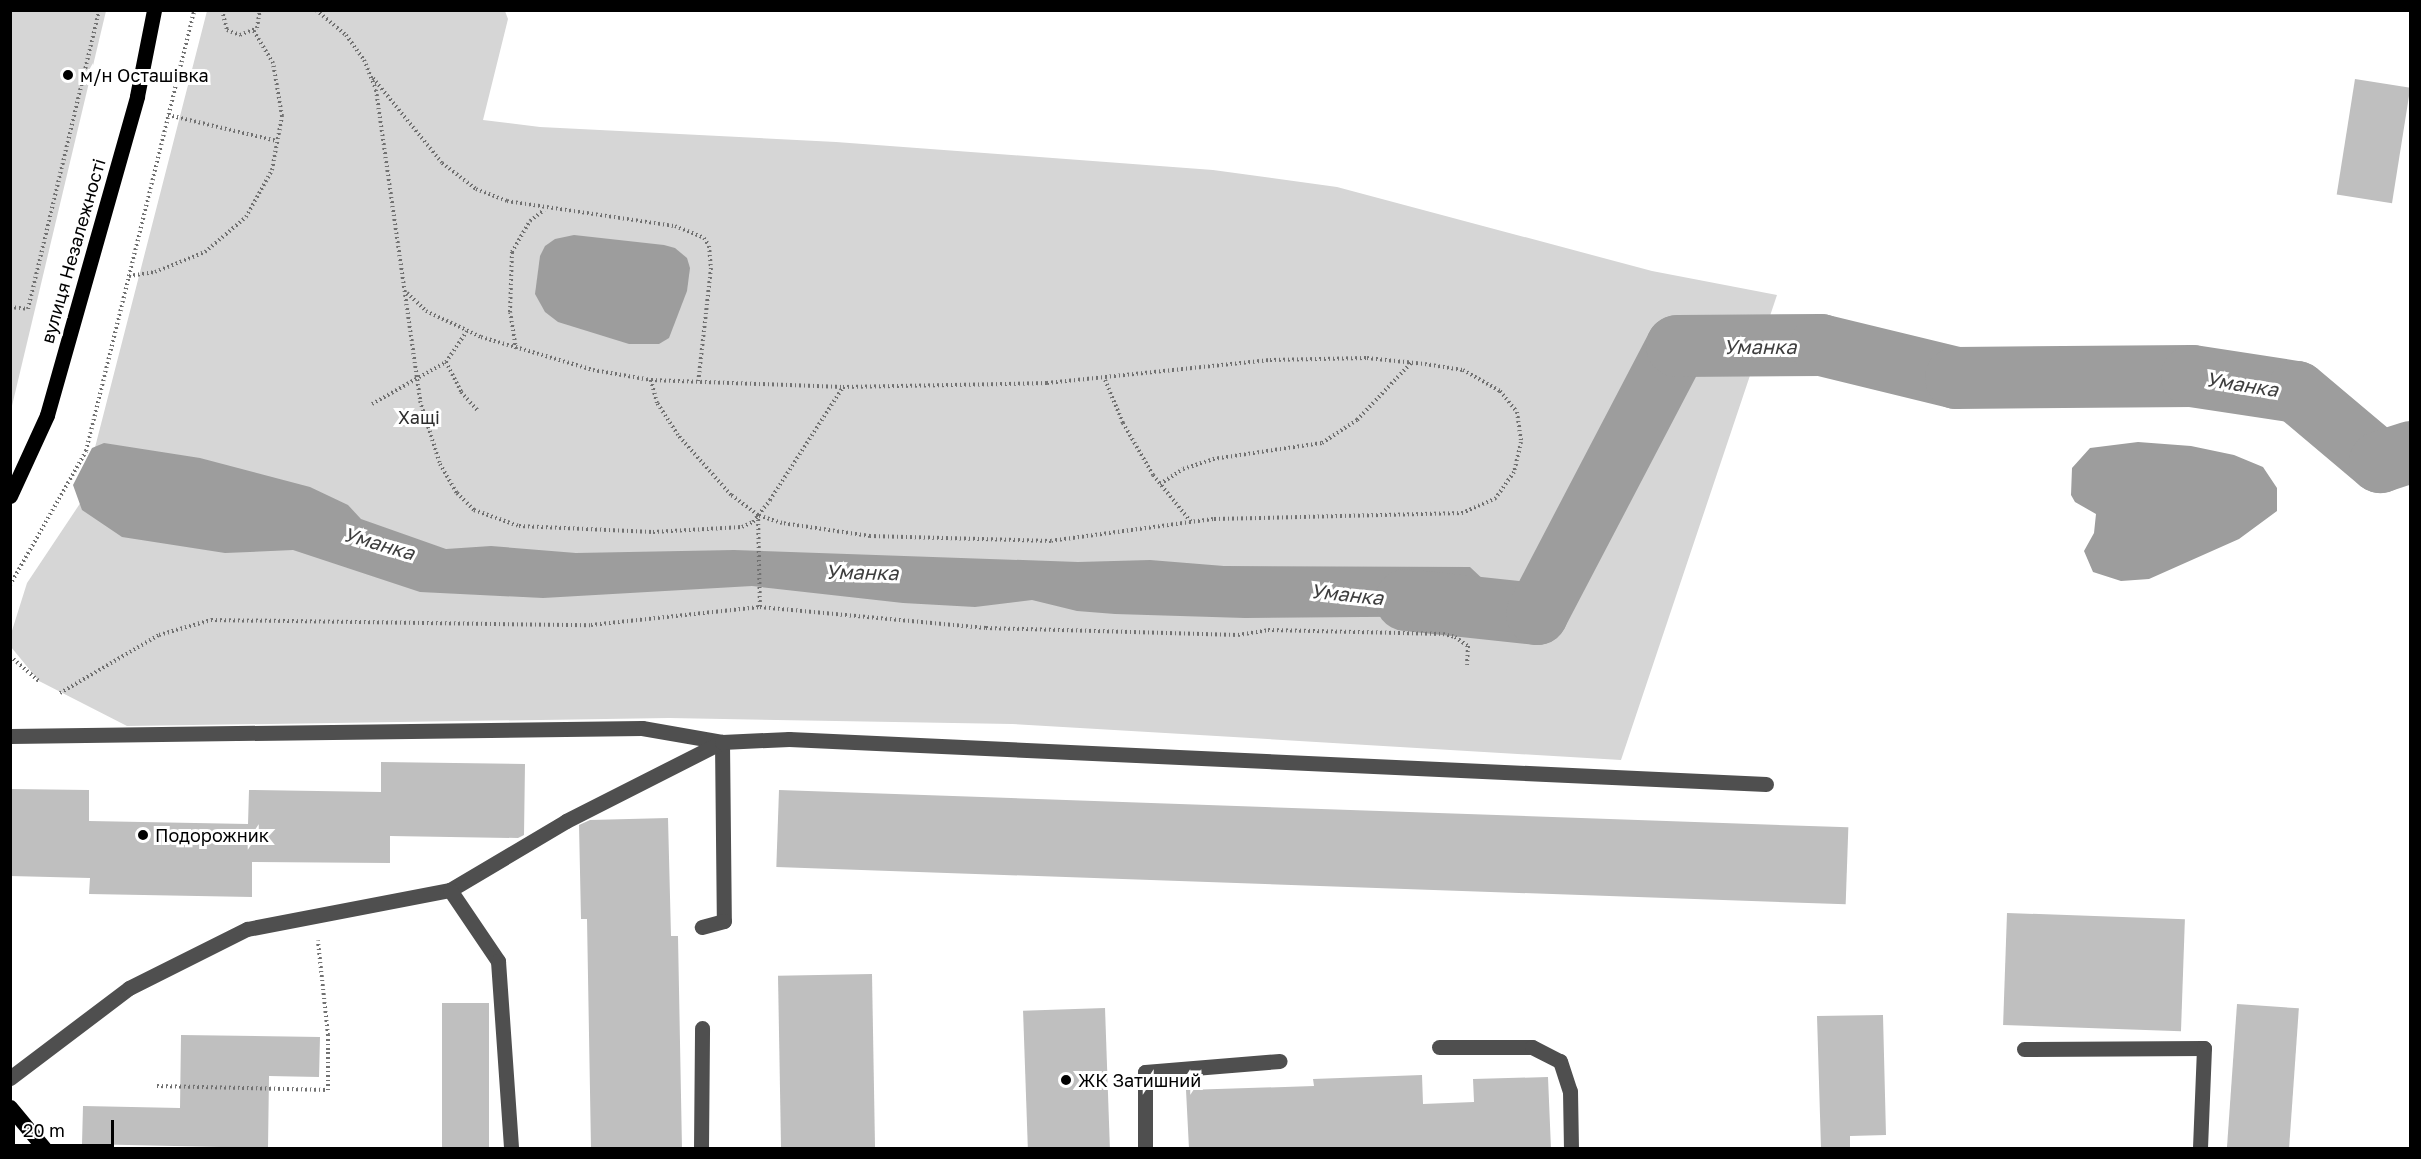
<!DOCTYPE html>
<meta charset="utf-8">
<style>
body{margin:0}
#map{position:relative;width:2421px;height:1159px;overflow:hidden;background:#fff;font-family:"Golos Text",sans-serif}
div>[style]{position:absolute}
.green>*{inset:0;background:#d6d6d6}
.water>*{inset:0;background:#9d9d9d}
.river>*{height:62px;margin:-31px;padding:0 31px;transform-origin:31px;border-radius:31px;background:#9d9d9d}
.building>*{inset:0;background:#bfbfbf;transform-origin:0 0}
.path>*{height:4px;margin-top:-2px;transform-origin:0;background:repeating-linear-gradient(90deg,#717171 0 1.5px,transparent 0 4.5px)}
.minor>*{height:15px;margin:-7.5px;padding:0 7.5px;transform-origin:7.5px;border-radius:7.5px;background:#4f4f4f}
.major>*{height:15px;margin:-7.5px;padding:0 7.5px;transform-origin:7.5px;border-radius:7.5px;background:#000}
.dots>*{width:16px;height:16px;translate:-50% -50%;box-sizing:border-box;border:3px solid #fff;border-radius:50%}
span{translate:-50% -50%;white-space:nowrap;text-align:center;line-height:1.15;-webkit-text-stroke:6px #fff;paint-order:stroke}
.poi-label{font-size:18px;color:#000}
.left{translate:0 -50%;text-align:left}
.street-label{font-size:18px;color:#000}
.park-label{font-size:18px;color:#2d2d2d}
.water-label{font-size:20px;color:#3e3e3e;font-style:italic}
.frame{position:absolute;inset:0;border:12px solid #000;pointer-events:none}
.scale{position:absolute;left:12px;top:1120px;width:102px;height:27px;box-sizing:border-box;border:3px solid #000;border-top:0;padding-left:8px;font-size:18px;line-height:21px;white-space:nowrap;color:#000;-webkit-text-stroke:4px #fff;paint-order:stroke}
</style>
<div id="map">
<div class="green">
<i style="clip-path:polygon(10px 11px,106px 11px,11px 410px,10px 410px)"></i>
<i style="clip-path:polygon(207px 11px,505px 11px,508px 19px,483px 120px,540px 127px,836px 142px,1213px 170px,1337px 187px,1652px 271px,1777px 295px,1621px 760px,1012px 724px,669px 718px,127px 726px,39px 681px,11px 647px,10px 637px,27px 583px,81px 502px)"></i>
</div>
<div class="water">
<i style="clip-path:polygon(574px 235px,664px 245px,675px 248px,687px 258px,690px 268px,687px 291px,669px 338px,659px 344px,629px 344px,558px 322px,545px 312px,535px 294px,540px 256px,545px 246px,555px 239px)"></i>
<i style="clip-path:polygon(2138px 442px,2191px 446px,2234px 455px,2263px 467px,2277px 488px,2277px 511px,2239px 539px,2149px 579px,2121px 581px,2093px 572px,2084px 551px,2094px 533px,2096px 514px,2075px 502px,2071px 495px,2072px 468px,2090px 448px)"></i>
<i style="clip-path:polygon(104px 443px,200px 458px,310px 487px,348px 505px,361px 519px,446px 549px,491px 546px,576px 553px,734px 550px,1078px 562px,1150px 560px,1224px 566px,1470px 567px,1487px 583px,1489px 616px,1245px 618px,1115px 614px,1077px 611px,1032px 600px,975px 607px,903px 603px,752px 586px,543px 598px,420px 592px,293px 550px,225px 553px,122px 537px,82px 510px,73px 485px,92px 448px)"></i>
</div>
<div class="river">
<i style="left:1406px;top:600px;width:132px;rotate:6.1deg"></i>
<i style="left:1537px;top:614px;width:302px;rotate:-62.4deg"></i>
<i style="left:1677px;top:346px;width:144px;rotate:-0.4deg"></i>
<i style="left:1821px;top:345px;width:139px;rotate:13.7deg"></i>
<i style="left:1956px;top:378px;width:236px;rotate:-0.5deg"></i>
<i style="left:2192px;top:376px;width:106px;rotate:8.7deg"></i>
<i style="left:2297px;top:392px;width:109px;rotate:40.1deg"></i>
<i style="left:2380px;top:462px;width:32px;rotate:-18deg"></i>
</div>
<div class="building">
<i style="left:2355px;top:79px;width:56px;height:117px;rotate:9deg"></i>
<i style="clip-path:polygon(381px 762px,525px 764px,524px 835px,518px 838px,390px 836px,390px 863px,252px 862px,252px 897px,89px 894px,90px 878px,10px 876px,10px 789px,89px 790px,89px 821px,248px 824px,249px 790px,381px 792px)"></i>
<i style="left:779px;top:790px;width:1070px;height:77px;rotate:2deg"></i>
<i style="clip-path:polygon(668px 818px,671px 936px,678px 936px,682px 1149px,591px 1149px,587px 919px,581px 919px,579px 825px,590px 820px)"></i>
<i style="left:2007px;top:913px;width:178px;height:112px;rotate:2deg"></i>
<i style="left:872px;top:974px;width:175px;height:94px;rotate:89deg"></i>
<i style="left:442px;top:1003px;width:47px;height:146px"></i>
<i style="left:2237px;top:1004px;width:62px;height:145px;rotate:4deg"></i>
<i style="left:1105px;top:1008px;width:141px;height:82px;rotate:88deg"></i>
<i style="clip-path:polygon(1883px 1015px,1886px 1135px,1850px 1136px,1850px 1149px,1821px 1149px,1817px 1016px)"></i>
<i style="clip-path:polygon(181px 1035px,320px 1037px,319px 1077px,269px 1076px,268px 1148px,82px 1144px,83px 1106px,180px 1108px)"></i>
<i style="clip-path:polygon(1422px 1075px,1423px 1104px,1474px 1102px,1473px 1079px,1548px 1077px,1551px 1149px,1189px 1149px,1186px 1090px,1314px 1086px,1313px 1079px)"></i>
</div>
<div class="path">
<i style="left:222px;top:10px;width:21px;rotate:76deg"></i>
<i style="left:227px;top:30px;width:14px;rotate:21deg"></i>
<i style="left:240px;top:35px;width:18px;rotate:-22deg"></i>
<i style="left:257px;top:28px;width:18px;rotate:-81deg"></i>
<i style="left:316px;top:10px;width:39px;rotate:40deg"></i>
<i style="left:346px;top:35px;width:31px;rotate:54deg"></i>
<i style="left:364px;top:60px;width:32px;rotate:68deg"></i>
<i style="left:376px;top:90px;width:314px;rotate:81.9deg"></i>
<i style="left:420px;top:401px;width:66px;rotate:72.4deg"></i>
<i style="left:440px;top:464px;width:34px;rotate:60deg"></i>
<i style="left:457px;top:493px;width:24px;rotate:45deg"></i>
<i style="left:474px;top:510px;width:48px;rotate:19.6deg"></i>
<i style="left:519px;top:526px;width:134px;rotate:2.6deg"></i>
<i style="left:653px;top:532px;width:89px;rotate:-3.2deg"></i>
<i style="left:742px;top:527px;width:12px;rotate:-24deg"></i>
<i style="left:753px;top:522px;width:28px;rotate:-52deg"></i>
<i style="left:770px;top:500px;width:135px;rotate:-57.1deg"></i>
<i style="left:373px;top:78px;width:109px;rotate:50.9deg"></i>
<i style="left:442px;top:163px;width:43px;rotate:37.4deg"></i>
<i style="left:476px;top:189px;width:33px;rotate:21deg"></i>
<i style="left:507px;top:201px;width:170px;rotate:8.5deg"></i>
<i style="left:675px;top:226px;width:31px;rotate:22deg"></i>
<i style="left:704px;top:238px;width:9px;rotate:58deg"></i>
<i style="left:709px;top:246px;width:22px;rotate:85deg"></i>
<i style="left:711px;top:268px;width:116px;rotate:96.4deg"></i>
<i style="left:168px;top:115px;width:112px;rotate:13.4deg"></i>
<i style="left:129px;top:276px;width:26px;rotate:-9deg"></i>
<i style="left:155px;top:272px;width:54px;rotate:-21.8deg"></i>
<i style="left:205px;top:252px;width:54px;rotate:-40.5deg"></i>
<i style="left:246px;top:217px;width:54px;rotate:-61deg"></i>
<i style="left:272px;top:170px;width:55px;rotate:-79.5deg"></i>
<i style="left:282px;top:116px;width:54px;rotate:-99.6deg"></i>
<i style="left:273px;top:63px;width:39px;rotate:-121deg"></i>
<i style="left:407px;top:293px;width:26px;rotate:43deg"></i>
<i style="left:426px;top:311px;width:61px;rotate:25.3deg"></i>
<i style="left:481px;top:337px;width:117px;rotate:16.4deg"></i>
<i style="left:593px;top:370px;width:59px;rotate:9.8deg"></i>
<i style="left:651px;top:380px;width:192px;rotate:2.1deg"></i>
<i style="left:843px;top:387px;width:204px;rotate:-1.1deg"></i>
<i style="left:1047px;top:383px;width:224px;rotate:-5.9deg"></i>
<i style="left:1270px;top:360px;width:97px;rotate:-1.2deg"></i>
<i style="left:1367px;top:358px;width:58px;rotate:5.9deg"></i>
<i style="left:1425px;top:364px;width:38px;rotate:9deg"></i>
<i style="left:1463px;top:370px;width:43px;rotate:29.6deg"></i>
<i style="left:1500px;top:391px;width:27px;rotate:51deg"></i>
<i style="left:1517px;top:412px;width:30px;rotate:82deg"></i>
<i style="left:1521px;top:442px;width:31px;rotate:103deg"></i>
<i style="left:1514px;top:472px;width:32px;rotate:125deg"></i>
<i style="left:1496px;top:498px;width:36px;rotate:156deg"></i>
<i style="left:1463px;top:513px;width:250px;rotate:178.6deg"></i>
<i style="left:1213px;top:519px;width:163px;rotate:172.3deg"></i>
<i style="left:1051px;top:541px;width:181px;rotate:-178.4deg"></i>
<i style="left:870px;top:536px;width:89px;rotate:-171.6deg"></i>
<i style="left:782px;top:523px;width:25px;rotate:-162deg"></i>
<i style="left:758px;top:515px;width:34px;rotate:-143deg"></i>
<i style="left:731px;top:495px;width:80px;rotate:-131.5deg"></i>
<i style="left:678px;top:435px;width:38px;rotate:-123deg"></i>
<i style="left:657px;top:403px;width:24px;rotate:-105deg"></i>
<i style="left:10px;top:307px;width:18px;rotate:6deg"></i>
<i style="left:28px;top:309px;width:307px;rotate:-76.6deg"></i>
<i style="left:516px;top:349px;width:37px;rotate:-99deg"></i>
<i style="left:510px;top:312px;width:60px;rotate:-88.1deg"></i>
<i style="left:512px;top:252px;width:36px;rotate:-60deg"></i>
<i style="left:530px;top:221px;width:18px;rotate:-38deg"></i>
<i style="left:446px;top:362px;width:34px;rotate:63deg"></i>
<i style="left:461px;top:392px;width:25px;rotate:48deg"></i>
<i style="left:1105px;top:380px;width:47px;rotate:67.3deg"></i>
<i style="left:1123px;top:423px;width:60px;rotate:60deg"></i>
<i style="left:1153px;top:475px;width:60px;rotate:51deg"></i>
<i style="left:372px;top:404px;width:85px;rotate:-29.6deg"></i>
<i style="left:446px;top:362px;width:37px;rotate:-56deg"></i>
<i style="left:1160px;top:484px;width:27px;rotate:-33deg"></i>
<i style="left:1183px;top:469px;width:32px;rotate:-18deg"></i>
<i style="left:1213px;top:459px;width:110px;rotate:-8.4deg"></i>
<i style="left:1322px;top:443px;width:42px;rotate:-33.3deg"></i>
<i style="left:1357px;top:420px;width:79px;rotate:-46.5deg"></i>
<i style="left:758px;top:515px;width:92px;rotate:88.8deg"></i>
<i style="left:10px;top:585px;width:154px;rotate:-60.4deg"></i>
<i style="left:86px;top:451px;width:454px;rotate:-76.2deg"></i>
<i style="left:10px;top:656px;width:38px;rotate:41deg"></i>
<i style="left:60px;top:693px;width:115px;rotate:-30.4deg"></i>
<i style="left:159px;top:635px;width:54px;rotate:-16.1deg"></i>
<i style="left:211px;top:620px;width:380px;rotate:0.8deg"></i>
<i style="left:591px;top:625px;width:170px;rotate:-6.1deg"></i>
<i style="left:760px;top:607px;width:227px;rotate:5.3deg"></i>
<i style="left:986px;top:628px;width:252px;rotate:1.6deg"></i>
<i style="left:1238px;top:635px;width:30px;rotate:-9deg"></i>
<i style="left:1268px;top:630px;width:175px;rotate:1.3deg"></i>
<i style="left:1443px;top:634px;width:12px;rotate:14deg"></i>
<i style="left:1455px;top:637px;width:16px;rotate:35deg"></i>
<i style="left:1468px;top:646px;width:19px;rotate:93deg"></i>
<i style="left:157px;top:1086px;width:171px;rotate:1.3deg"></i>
<i style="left:328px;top:1090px;width:55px;rotate:-90deg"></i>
<i style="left:328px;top:1035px;width:95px;rotate:-96.1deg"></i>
</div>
<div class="minor">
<i style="left:10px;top:736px;width:632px;rotate:-0.73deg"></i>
<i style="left:642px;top:728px;width:81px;rotate:9.9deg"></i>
<i style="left:722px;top:742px;width:179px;rotate:89.4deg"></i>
<i style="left:724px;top:921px;width:23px;rotate:165deg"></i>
<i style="left:450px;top:890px;width:135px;rotate:-30.7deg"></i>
<i style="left:566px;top:821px;width:175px;rotate:-26.9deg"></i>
<i style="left:722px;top:742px;width:67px;rotate:-2.6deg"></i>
<i style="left:789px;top:739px;width:978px;rotate:2.64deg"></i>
<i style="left:1439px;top:1047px;width:93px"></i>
<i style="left:1532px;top:1047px;width:31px;rotate:27deg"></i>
<i style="left:1560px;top:1061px;width:32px;rotate:72deg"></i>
<i style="left:1570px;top:1091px;width:57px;rotate:89deg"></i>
<i style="left:2024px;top:1049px;width:180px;rotate:-0.3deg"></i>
<i style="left:2204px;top:1048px;width:100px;rotate:92.3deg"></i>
<i style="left:10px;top:1078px;width:149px;rotate:-37.1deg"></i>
<i style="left:129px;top:988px;width:132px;rotate:-26.6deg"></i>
<i style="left:247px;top:929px;width:207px;rotate:-10.9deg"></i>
<i style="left:450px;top:890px;width:86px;rotate:55.9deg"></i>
<i style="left:498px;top:961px;width:187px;rotate:86deg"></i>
<i style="left:701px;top:1148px;width:120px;rotate:-89.5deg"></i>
<i style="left:1145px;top:1148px;width:76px;rotate:-90deg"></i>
<i style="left:1145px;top:1072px;width:135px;rotate:-4.7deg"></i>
</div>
<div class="major">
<i style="left:10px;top:496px;width:89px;rotate:-65.4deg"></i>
<i style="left:47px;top:415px;width:331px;rotate:-74.2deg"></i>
<i style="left:137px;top:96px;width:88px;rotate:-78.8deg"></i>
<i style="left:10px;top:1107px;width:53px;rotate:50.3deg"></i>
</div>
<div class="dots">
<i style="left:68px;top:75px;background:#000"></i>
<i style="left:143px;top:835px;background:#000"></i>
<i style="left:1066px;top:1080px;background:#000"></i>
</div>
<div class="poi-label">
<span class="left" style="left:80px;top:75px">м/н Осташівка</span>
<span class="left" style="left:155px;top:835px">Подорожник</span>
<span class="left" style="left:1078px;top:1080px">ЖК Затишний</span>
</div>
<div class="street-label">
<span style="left:73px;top:251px;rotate:-74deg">вулиця Незалежності</span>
</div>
<div class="park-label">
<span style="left:419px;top:417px">Хащі</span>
</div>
<div class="water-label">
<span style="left:1760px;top:346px">Уманка</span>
<span style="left:2242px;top:384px;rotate:9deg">Уманка</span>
<span style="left:379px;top:543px;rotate:16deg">Уманка</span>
<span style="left:862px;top:572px;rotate:1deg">Уманка</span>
<span style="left:1347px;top:594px;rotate:6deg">Уманка</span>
</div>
<div class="frame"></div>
<div class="scale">20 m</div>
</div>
